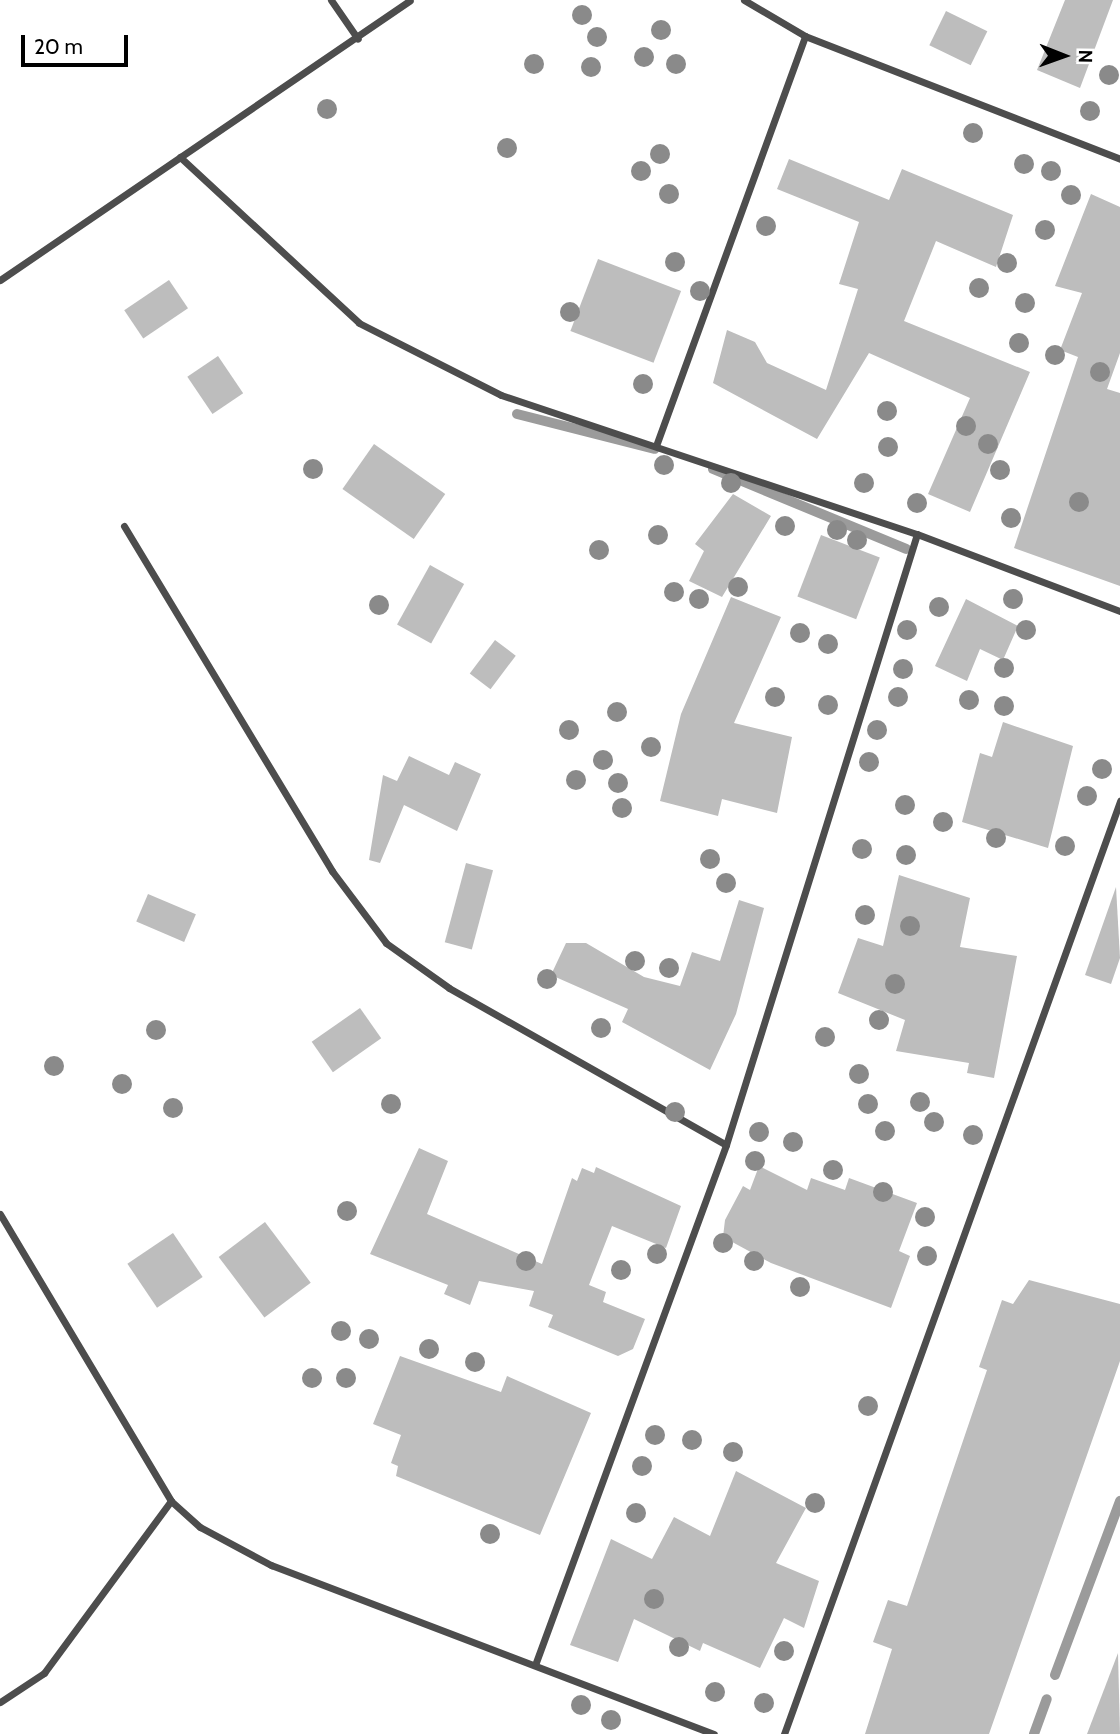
<!DOCTYPE html>
<style>
body{margin:0}
#map{position:relative;width:1120px;height:1734px;overflow:hidden;background:#fff;font-family:Cabin,sans-serif}
div>[style]{position:absolute}
.stream>*{height:10px;margin:-5px;padding:0 5px;transform-origin:5px;border-radius:5px;background:#9b9b9b}
.building>*{inset:0;background:#bdbdbd;transform-origin:0 0}
.minor>*{height:7px;margin:-3.5px;padding:0 3.5px;transform-origin:3.5px;border-radius:3.5px;background:#4d4d4d}
.trees>*{width:20px;height:20px;margin:-10px;border-radius:50%;background:#8a8a8a}
span{translate:-50% -50%;white-space:nowrap;text-align:center;line-height:1.15;-webkit-text-stroke:5px #fff;paint-order:stroke}
.north{position:absolute;left:1029px;top:21px;width:70px;height:70px;-webkit-text-stroke:5px #fff;paint-order:stroke;rotate:91deg;font-size:19px;font-weight:700;line-height:28px;text-align:center;color:#000}
.north::after{content:'';display:block;margin:auto;width:24px;height:32px;background:#000;clip-path:polygon(50% 0,100% 100%,50% 72%,0 100%)}
.scale{position:absolute;left:21px;top:35px;width:107px;height:32px;box-sizing:border-box;border:4px solid #000;border-top:0;padding-left:9px;font-size:21px;line-height:24px;white-space:nowrap;color:#000;-webkit-text-stroke:5px #fff;paint-order:stroke}
</style>
<div id="map">
<div class="stream">
<i style="left:517px;top:414px;width:142px;rotate:14.2deg"></i>
<i style="left:713px;top:469px;width:209px;rotate:22.5deg"></i>
<i style="left:1055px;top:1675px;width:186px;rotate:-69.5deg"></i>
<i style="left:1034px;top:1734px;width:37px;rotate:-70deg"></i>
</div>
<div class="building">
<i style="clip-path:polygon(1065px 0,1113px 0,1080px 88px,1037px 70px)"></i>
<i style="left:946px;top:11px;width:46px;height:38px;rotate:26deg"></i>
<i style="clip-path:polygon(789px 159px,889px 200px,902px 169px,1013px 215px,996px 267px,936px 241px,904px 321px,1030px 372px,970px 512px,928px 494px,970px 398px,869px 353px,817px 439px,713px 383px,727px 330px,755px 342px,767px 363px,826px 390px,858px 289px,839px 284px,859px 222px,777px 189px)"></i>
<i style="clip-path:polygon(1091px 194px,1120px 207px,1120px 353px,1107px 389px,1120px 393px,1120px 586px,1014px 548px,1078px 357px,1060px 350px,1082px 293px,1055px 286px)"></i>
<i style="left:598px;top:259px;width:89px;height:77px;rotate:21deg"></i>
<i style="left:169px;top:280px;width:34px;height:54px;rotate:56deg"></i>
<i style="left:218px;top:356px;width:45px;height:37px;rotate:56deg"></i>
<i style="left:374px;top:444px;width:87px;height:55px;rotate:35deg"></i>
<i style="clip-path:polygon(733px 494px,771px 516px,722px 597px,689px 581px,704px 551px,695px 544px)"></i>
<i style="left:821px;top:535px;width:63px;height:66px;rotate:21deg"></i>
<i style="left:430px;top:565px;width:39px;height:68px;rotate:29deg"></i>
<i style="clip-path:polygon(731px 597px,781px 617px,734px 723px,792px 737px,777px 813px,722px 799px,718px 816px,660px 801px,681px 714px)"></i>
<i style="clip-path:polygon(966px 599px,1018px 626px,1003px 660px,980px 649px,967px 681px,935px 666px)"></i>
<i style="left:495px;top:640px;width:26px;height:42px;rotate:37deg"></i>
<i style="clip-path:polygon(1003px 722px,1073px 746px,1048px 848px,962px 822px,980px 753px,992px 757px)"></i>
<i style="clip-path:polygon(409px 756px,449px 775px,455px 762px,481px 774px,457px 831px,404px 805px,380px 863px,369px 860px,383px 775px,397px 781px)"></i>
<i style="left:466px;top:863px;width:28px;height:82px;rotate:15deg"></i>
<i style="clip-path:polygon(899px 875px,970px 898px,960px 947px,1017px 956px,994px 1078px,967px 1073px,969px 1063px,896px 1051px,905px 1020px,838px 993px,858px 938px,883px 946px)"></i>
<i style="clip-path:polygon(1116px 887px,1120px 958px,1111px 984px,1085px 975px)"></i>
<i style="left:148px;top:894px;width:52px;height:30px;rotate:23deg"></i>
<i style="clip-path:polygon(739px 900px,764px 908px,736px 1014px,710px 1070px,622px 1022px,628px 1009px,551px 975px,566px 943px,586px 943px,644px 977px,680px 986px,692px 952px,720px 961px)"></i>
<i style="left:360px;top:1008px;width:37px;height:59px;rotate:55deg"></i>
<i style="clip-path:polygon(419px 1148px,448px 1161px,427px 1214px,542px 1264px,572px 1178px,577px 1181px,582px 1168px,594px 1173px,596px 1167px,681px 1206px,666px 1248px,612px 1226px,589px 1285px,606px 1292px,603px 1302px,645px 1319px,633px 1349px,618px 1356px,548px 1327px,553px 1315px,529px 1306px,534px 1291px,479px 1281px,470px 1305px,444px 1294px,448px 1285px,370px 1254px)"></i>
<i style="clip-path:polygon(759px 1166px,807px 1190px,811px 1178px,845px 1190px,849px 1178px,917px 1203px,899px 1251px,910px 1256px,891px 1308px,771px 1263px,723px 1237px,725px 1220px,743px 1186px,750px 1190px)"></i>
<i style="left:265px;top:1222px;width:76px;height:58px;rotate:53deg"></i>
<i style="left:173px;top:1233px;width:53px;height:55px;rotate:56deg"></i>
<i style="clip-path:polygon(1029px 1280px,1120px 1304px,1120px 1361px,989px 1734px,865px 1734px,892px 1649px,873px 1642px,888px 1600px,907px 1606px,987px 1370px,979px 1367px,1002px 1300px,1013px 1304px)"></i>
<i style="clip-path:polygon(400px 1356px,501px 1392px,507px 1376px,591px 1413px,540px 1535px,396px 1476px,398px 1466px,391px 1463px,401px 1435px,373px 1424px)"></i>
<i style="clip-path:polygon(736px 1471px,806px 1508px,776px 1563px,819px 1581px,804px 1628px,784px 1618px,760px 1668px,703px 1643px,700px 1651px,634px 1619px,618px 1662px,570px 1645px,611px 1539px,652px 1559px,674px 1517px,710px 1536px)"></i>
<i style="clip-path:polygon(1118px 1653px,1120px 1734px,1087px 1734px)"></i>
</div>
<div class="minor">
<i style="left:331px;top:0;width:47px;rotate:55.3deg"></i>
<i style="left:744px;top:0;width:71px;rotate:30.5deg"></i>
<i style="left:805px;top:36px;width:338px;rotate:21.3deg"></i>
<i style="left:180px;top:157px;width:244px;rotate:42.8deg"></i>
<i style="left:359px;top:323px;width:159px;rotate:26.9deg"></i>
<i style="left:501px;top:395px;width:439px;rotate:18.5deg"></i>
<i style="left:917px;top:534px;width:217px;rotate:20.8deg"></i>
<i style="left:0;top:280px;width:496px;rotate:-34.3deg"></i>
<i style="left:657px;top:443px;width:433px;rotate:-70deg"></i>
<i style="left:124px;top:526px;width:403px;rotate:58.9deg"></i>
<i style="left:332px;top:871px;width:90px;rotate:53.1deg"></i>
<i style="left:386px;top:943px;width:77px;rotate:35.5deg"></i>
<i style="left:449px;top:988px;width:318px;rotate:29.5deg"></i>
<i style="left:0;top:1214px;width:334px;rotate:59.2deg"></i>
<i style="left:171px;top:1501px;width:39px;rotate:42deg"></i>
<i style="left:200px;top:1527px;width:81px;rotate:28.2deg"></i>
<i style="left:271px;top:1565px;width:474px;rotate:20.9deg"></i>
<i style="left:535px;top:1665px;width:554px;rotate:-69.83deg"></i>
<i style="left:726px;top:1145px;width:640px;rotate:-72.64deg"></i>
<i style="left:0;top:1702px;width:53px;rotate:-33.4deg"></i>
<i style="left:44px;top:1673px;width:214px;rotate:-53.6deg"></i>
<i style="left:784px;top:1734px;width:992px;rotate:-70.19deg"></i>
</div>
<div class="trees">
<i style="left:582px;top:15px"></i>
<i style="left:661px;top:30px"></i>
<i style="left:597px;top:37px"></i>
<i style="left:644px;top:57px"></i>
<i style="left:534px;top:64px"></i>
<i style="left:676px;top:64px"></i>
<i style="left:591px;top:67px"></i>
<i style="left:1109px;top:75px"></i>
<i style="left:327px;top:109px"></i>
<i style="left:1090px;top:111px"></i>
<i style="left:973px;top:133px"></i>
<i style="left:507px;top:148px"></i>
<i style="left:660px;top:154px"></i>
<i style="left:1024px;top:164px"></i>
<i style="left:641px;top:171px"></i>
<i style="left:1051px;top:171px"></i>
<i style="left:669px;top:194px"></i>
<i style="left:1071px;top:195px"></i>
<i style="left:766px;top:226px"></i>
<i style="left:1045px;top:230px"></i>
<i style="left:675px;top:262px"></i>
<i style="left:1007px;top:263px"></i>
<i style="left:979px;top:288px"></i>
<i style="left:700px;top:291px"></i>
<i style="left:1025px;top:303px"></i>
<i style="left:570px;top:312px"></i>
<i style="left:1019px;top:343px"></i>
<i style="left:1055px;top:355px"></i>
<i style="left:1100px;top:372px"></i>
<i style="left:643px;top:384px"></i>
<i style="left:887px;top:411px"></i>
<i style="left:966px;top:426px"></i>
<i style="left:988px;top:444px"></i>
<i style="left:888px;top:447px"></i>
<i style="left:664px;top:465px"></i>
<i style="left:313px;top:469px"></i>
<i style="left:1000px;top:470px"></i>
<i style="left:731px;top:483px"></i>
<i style="left:864px;top:483px"></i>
<i style="left:1079px;top:502px"></i>
<i style="left:917px;top:503px"></i>
<i style="left:1011px;top:518px"></i>
<i style="left:785px;top:526px"></i>
<i style="left:837px;top:530px"></i>
<i style="left:658px;top:535px"></i>
<i style="left:857px;top:540px"></i>
<i style="left:599px;top:550px"></i>
<i style="left:738px;top:587px"></i>
<i style="left:674px;top:592px"></i>
<i style="left:699px;top:599px"></i>
<i style="left:1013px;top:599px"></i>
<i style="left:379px;top:605px"></i>
<i style="left:939px;top:607px"></i>
<i style="left:907px;top:630px"></i>
<i style="left:1026px;top:630px"></i>
<i style="left:800px;top:633px"></i>
<i style="left:828px;top:644px"></i>
<i style="left:1004px;top:668px"></i>
<i style="left:903px;top:669px"></i>
<i style="left:775px;top:697px"></i>
<i style="left:898px;top:697px"></i>
<i style="left:969px;top:700px"></i>
<i style="left:828px;top:705px"></i>
<i style="left:1004px;top:706px"></i>
<i style="left:617px;top:712px"></i>
<i style="left:569px;top:730px"></i>
<i style="left:877px;top:730px"></i>
<i style="left:651px;top:747px"></i>
<i style="left:603px;top:760px"></i>
<i style="left:869px;top:762px"></i>
<i style="left:1102px;top:769px"></i>
<i style="left:576px;top:780px"></i>
<i style="left:618px;top:783px"></i>
<i style="left:1087px;top:796px"></i>
<i style="left:905px;top:805px"></i>
<i style="left:622px;top:808px"></i>
<i style="left:943px;top:822px"></i>
<i style="left:996px;top:838px"></i>
<i style="left:1065px;top:846px"></i>
<i style="left:862px;top:849px"></i>
<i style="left:906px;top:855px"></i>
<i style="left:710px;top:859px"></i>
<i style="left:726px;top:883px"></i>
<i style="left:865px;top:915px"></i>
<i style="left:910px;top:926px"></i>
<i style="left:635px;top:961px"></i>
<i style="left:669px;top:968px"></i>
<i style="left:547px;top:979px"></i>
<i style="left:895px;top:984px"></i>
<i style="left:879px;top:1020px"></i>
<i style="left:601px;top:1028px"></i>
<i style="left:156px;top:1030px"></i>
<i style="left:825px;top:1037px"></i>
<i style="left:54px;top:1066px"></i>
<i style="left:859px;top:1074px"></i>
<i style="left:122px;top:1084px"></i>
<i style="left:920px;top:1102px"></i>
<i style="left:391px;top:1104px"></i>
<i style="left:868px;top:1104px"></i>
<i style="left:173px;top:1108px"></i>
<i style="left:675px;top:1112px"></i>
<i style="left:934px;top:1122px"></i>
<i style="left:885px;top:1131px"></i>
<i style="left:759px;top:1132px"></i>
<i style="left:973px;top:1135px"></i>
<i style="left:793px;top:1142px"></i>
<i style="left:755px;top:1161px"></i>
<i style="left:833px;top:1170px"></i>
<i style="left:883px;top:1192px"></i>
<i style="left:347px;top:1211px"></i>
<i style="left:925px;top:1217px"></i>
<i style="left:723px;top:1243px"></i>
<i style="left:657px;top:1254px"></i>
<i style="left:927px;top:1256px"></i>
<i style="left:526px;top:1261px"></i>
<i style="left:754px;top:1261px"></i>
<i style="left:621px;top:1270px"></i>
<i style="left:800px;top:1287px"></i>
<i style="left:341px;top:1331px"></i>
<i style="left:369px;top:1339px"></i>
<i style="left:429px;top:1349px"></i>
<i style="left:475px;top:1362px"></i>
<i style="left:312px;top:1378px"></i>
<i style="left:346px;top:1378px"></i>
<i style="left:868px;top:1406px"></i>
<i style="left:655px;top:1435px"></i>
<i style="left:692px;top:1440px"></i>
<i style="left:733px;top:1452px"></i>
<i style="left:642px;top:1466px"></i>
<i style="left:815px;top:1503px"></i>
<i style="left:636px;top:1513px"></i>
<i style="left:490px;top:1534px"></i>
<i style="left:654px;top:1599px"></i>
<i style="left:679px;top:1647px"></i>
<i style="left:784px;top:1651px"></i>
<i style="left:715px;top:1692px"></i>
<i style="left:764px;top:1703px"></i>
<i style="left:581px;top:1705px"></i>
<i style="left:611px;top:1720px"></i>
</div>
<div class="north">N</div>
<div class="scale">20 m</div>
</div>
